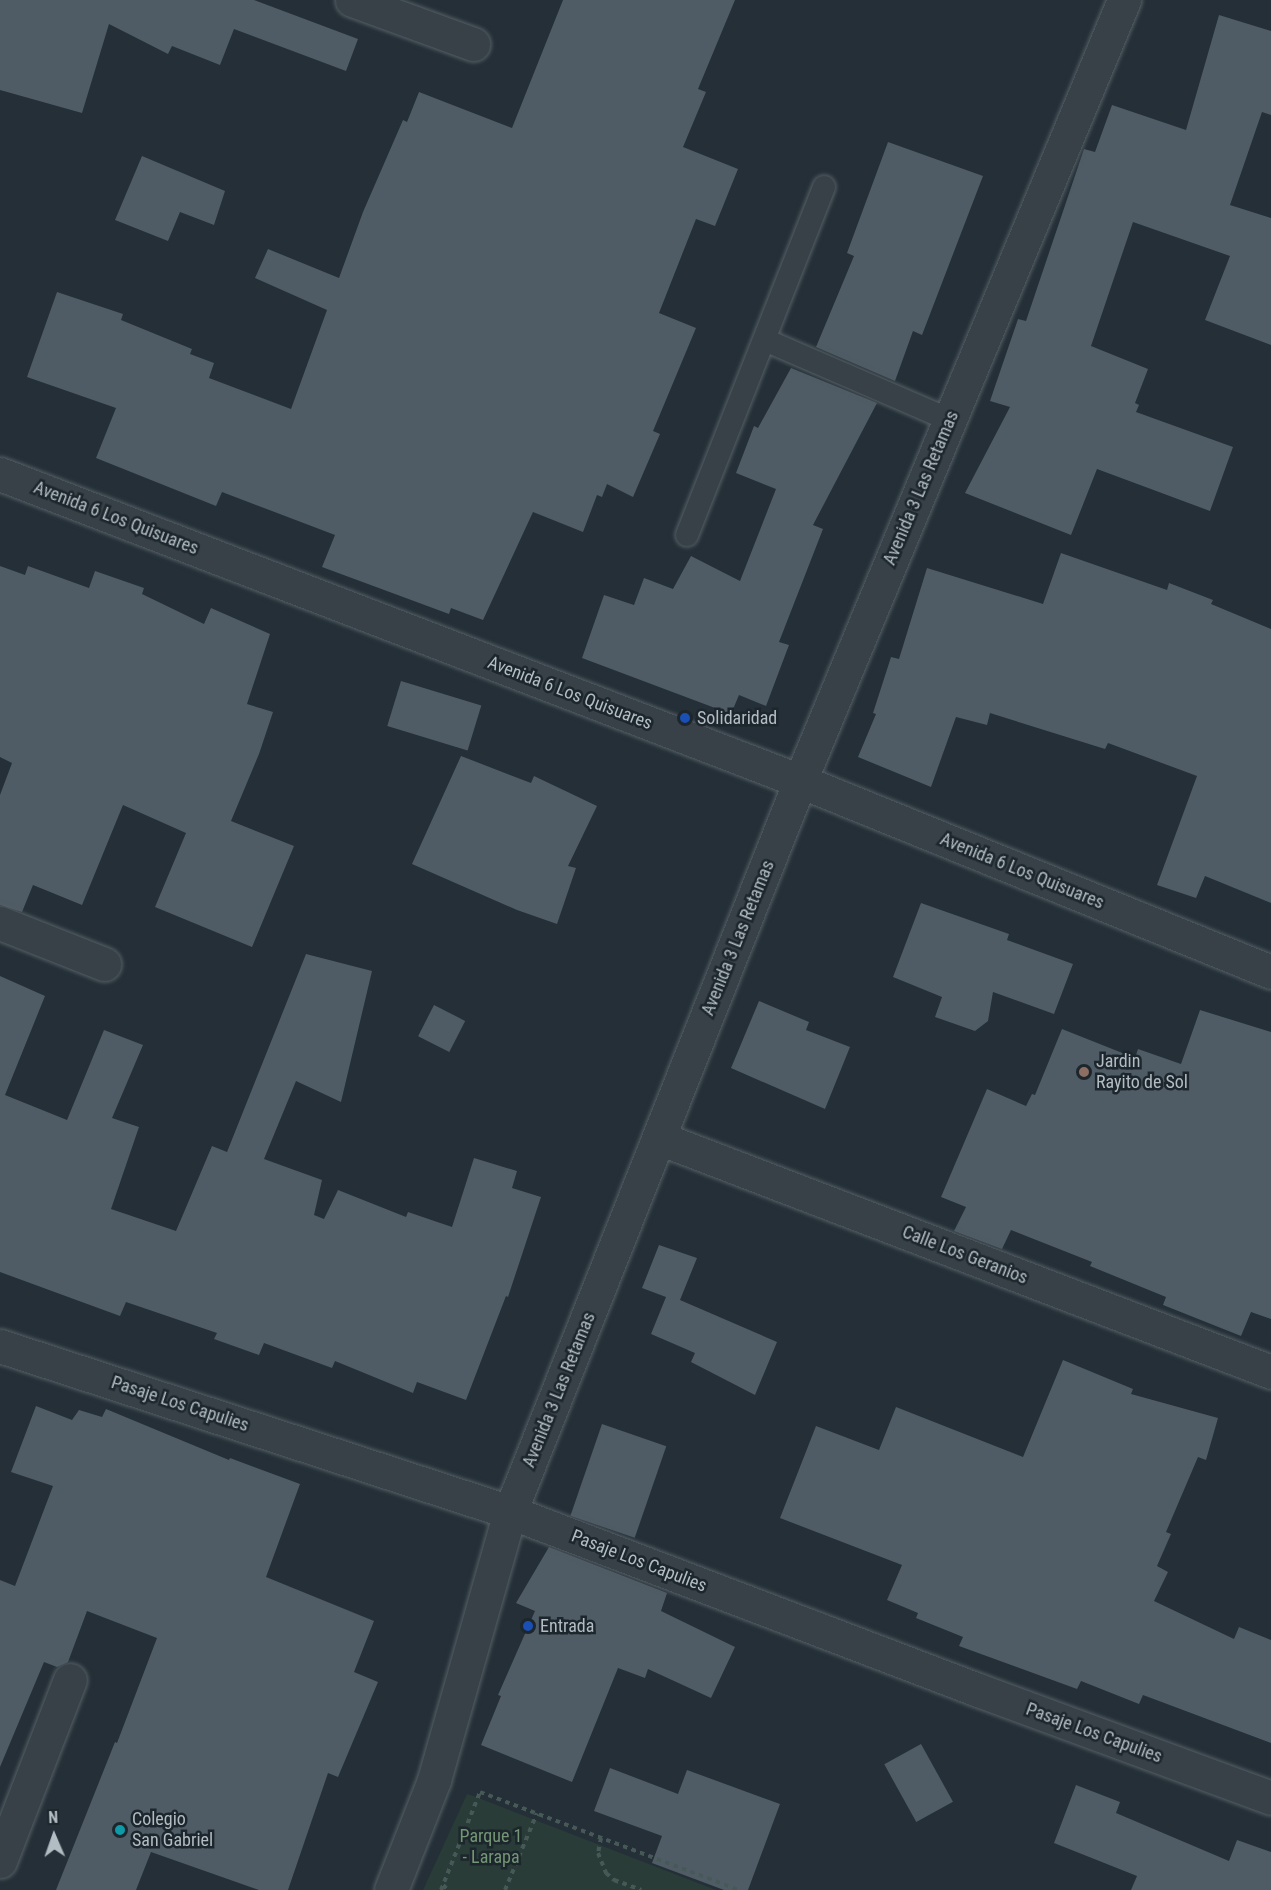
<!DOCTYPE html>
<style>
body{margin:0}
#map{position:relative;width:1271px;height:1890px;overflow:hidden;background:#242f37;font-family:"Roboto Condensed",sans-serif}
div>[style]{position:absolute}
.green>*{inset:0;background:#293c38}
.building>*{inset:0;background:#4f5c65;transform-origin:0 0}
.path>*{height:4px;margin-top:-2px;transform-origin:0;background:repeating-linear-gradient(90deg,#475957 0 4.5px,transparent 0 9px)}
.roads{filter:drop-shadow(0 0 2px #555f65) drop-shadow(0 0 2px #555f65)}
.service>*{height:22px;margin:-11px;padding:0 11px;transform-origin:11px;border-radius:11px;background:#374147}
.minor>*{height:33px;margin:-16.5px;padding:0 16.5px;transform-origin:16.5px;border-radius:16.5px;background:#374147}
.dots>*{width:16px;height:16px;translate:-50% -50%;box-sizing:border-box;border:3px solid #1c262c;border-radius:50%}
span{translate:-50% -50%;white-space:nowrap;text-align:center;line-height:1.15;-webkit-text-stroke:5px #1c262c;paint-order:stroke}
.street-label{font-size:18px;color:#b2bcc3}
.poi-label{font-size:18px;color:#b2bcc3}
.left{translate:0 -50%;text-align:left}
.park-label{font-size:18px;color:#739674}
.north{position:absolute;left:24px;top:1806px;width:60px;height:60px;-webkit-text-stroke:4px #1c262c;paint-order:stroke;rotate:358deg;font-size:16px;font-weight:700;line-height:24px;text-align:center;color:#b2bcc3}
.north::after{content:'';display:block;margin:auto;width:21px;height:27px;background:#b2bcc3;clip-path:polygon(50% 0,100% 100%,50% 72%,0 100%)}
</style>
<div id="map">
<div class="green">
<i style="clip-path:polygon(467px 1794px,476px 1797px,716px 1890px,423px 1890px)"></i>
</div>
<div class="building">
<i style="clip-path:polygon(0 0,254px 0,358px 39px,346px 71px,234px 29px,220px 65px,172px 46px,168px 54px,109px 24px,82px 113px,0 90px)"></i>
<i style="clip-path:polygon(563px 0,735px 0,698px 89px,706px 92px,683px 147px,738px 169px,715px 226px,696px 219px,659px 313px,696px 328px,653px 431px,660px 434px,633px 497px,607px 484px,602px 497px,597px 495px,583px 532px,533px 512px,483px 620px,451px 608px,449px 614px,322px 567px,335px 535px,222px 492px,216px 506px,96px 458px,116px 408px,27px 377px,57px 292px,123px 314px,121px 320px,192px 349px,190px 354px,214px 363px,209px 378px,291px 409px,327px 310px,255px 278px,268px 249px,339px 278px,363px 212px,403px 120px,407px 122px,419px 92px,512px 128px)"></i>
<i style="clip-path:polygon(1219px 15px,1271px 31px,1271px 115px,1262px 112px,1230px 205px,1271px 218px,1271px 345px,1205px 320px,1230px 256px,1133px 222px,1091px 346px,1148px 369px,1135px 403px,1139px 405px,1136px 412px,1233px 447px,1210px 511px,1097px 469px,1071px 535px,965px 493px,1010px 407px,990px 401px,1018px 319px,1026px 321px,1084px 149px,1095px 152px,1112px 105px,1186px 130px)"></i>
<i style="clip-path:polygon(888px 142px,983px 176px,922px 335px,913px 331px,895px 381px,816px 347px,854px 256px,847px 253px)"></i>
<i style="clip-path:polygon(142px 156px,225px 191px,214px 225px,180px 212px,168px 241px,115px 220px)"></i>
<i style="clip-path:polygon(791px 368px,877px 403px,813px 525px,823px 529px,779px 642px,789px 645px,766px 706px,739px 695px,731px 714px,582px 658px,604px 595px,634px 605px,644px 578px,673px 589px,691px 556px,740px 581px,776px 489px,736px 473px,754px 426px,758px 428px)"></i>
<i style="clip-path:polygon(1061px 553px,1167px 590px,1169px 583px,1213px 600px,1211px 604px,1271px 629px,1271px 903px,1205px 876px,1196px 898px,1157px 885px,1197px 776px,1108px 743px,1105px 749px,990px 713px,987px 725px,956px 717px,931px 787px,858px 757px,876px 714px,873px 713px,891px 657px,899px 659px,927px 568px,1043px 604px)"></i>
<i style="clip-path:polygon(0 566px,25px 575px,28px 566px,89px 588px,95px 571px,144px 588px,142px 594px,204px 624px,211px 608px,270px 634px,247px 704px,273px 712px,259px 754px,231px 821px,294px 846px,252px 947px,155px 907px,186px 833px,123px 805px,82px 905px,33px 885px,22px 912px,0 905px,0 795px,12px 763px,0 757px)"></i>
<i style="left:401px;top:681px;width:84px;height:47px;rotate:17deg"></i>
<i style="clip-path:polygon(461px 756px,531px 783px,534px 776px,597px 806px,568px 866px,576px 868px,557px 924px,517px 910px,412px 864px)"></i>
<i style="clip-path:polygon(921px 903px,1009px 934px,1007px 940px,1073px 964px,1054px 1014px,993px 992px,988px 1021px,975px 1031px,935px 1017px,942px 997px,893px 977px)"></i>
<i style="clip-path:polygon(306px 954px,372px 971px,341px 1102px,296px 1081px,264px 1159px,322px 1180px,314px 1215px,324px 1219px,338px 1190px,406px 1217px,408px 1212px,452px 1227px,474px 1158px,517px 1171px,512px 1188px,541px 1197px,508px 1297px,506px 1296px,466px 1400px,417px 1382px,413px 1393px,335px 1361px,332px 1368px,264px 1343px,259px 1355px,214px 1339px,217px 1333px,126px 1302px,120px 1316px,0 1272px,0 976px,45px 996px,5px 1095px,67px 1120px,104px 1030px,143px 1045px,112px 1118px,139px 1127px,111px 1209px,176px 1231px,212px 1146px,227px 1152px)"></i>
<i style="clip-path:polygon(759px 1001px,809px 1022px,806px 1030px,850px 1047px,825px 1109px,731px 1068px)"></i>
<i style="left:434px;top:1005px;width:35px;height:35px;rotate:27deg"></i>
<i style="clip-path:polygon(1200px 1010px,1271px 1032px,1271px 1319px,1251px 1312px,1241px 1336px,1163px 1305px,1166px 1297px,1090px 1266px,1092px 1262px,1011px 1230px,1002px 1249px,954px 1231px,966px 1207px,941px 1197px,987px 1089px,1026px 1106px,1032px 1094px,1035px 1095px,1062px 1029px,1135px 1058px,1138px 1049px,1181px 1064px)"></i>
<i style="clip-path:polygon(659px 1245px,697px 1258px,680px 1300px,777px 1342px,755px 1395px,691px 1362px,695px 1353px,651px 1334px,666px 1297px,642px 1288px)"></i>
<i style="clip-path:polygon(1063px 1360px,1133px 1389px,1131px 1394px,1218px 1418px,1206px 1460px,1198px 1457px,1166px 1532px,1171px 1534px,1157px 1566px,1168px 1572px,1154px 1601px,1234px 1639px,1239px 1627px,1271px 1640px,1271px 1743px,1143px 1695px,1139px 1704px,1081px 1681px,1077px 1689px,959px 1646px,963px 1637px,916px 1618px,918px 1613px,887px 1600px,902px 1565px,780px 1518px,816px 1426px,879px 1450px,896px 1407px,1023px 1457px)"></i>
<i style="clip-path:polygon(36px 1406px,72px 1420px,79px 1410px,102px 1417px,106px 1409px,229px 1460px,230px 1458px,300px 1484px,266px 1577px,374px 1621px,354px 1672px,378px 1682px,338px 1777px,328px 1773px,288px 1890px,259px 1890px,151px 1852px,136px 1890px,56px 1890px,115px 1742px,117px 1743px,157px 1638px,87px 1611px,68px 1662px,57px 1667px,44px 1662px,0 1767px,0 1580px,15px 1586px,53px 1486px,11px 1472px)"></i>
<i style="left:602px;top:1424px;width:68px;height:97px;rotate:19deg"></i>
<i style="clip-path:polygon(549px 1547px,667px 1593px,661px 1611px,735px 1647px,711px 1698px,648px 1669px,645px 1678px,618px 1668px,572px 1782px,481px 1745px,501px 1696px,498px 1695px,535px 1611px,516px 1603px)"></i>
<i style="left:921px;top:1744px;width:66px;height:42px;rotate:61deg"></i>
<i style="clip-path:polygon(610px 1768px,678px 1794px,687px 1770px,780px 1804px,748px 1890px,724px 1890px,652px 1863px,662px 1836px,594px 1811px)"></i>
<i style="clip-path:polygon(1076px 1785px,1120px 1802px,1116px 1813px,1229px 1861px,1237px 1840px,1271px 1852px,1271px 1890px,1131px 1890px,1137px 1876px,1054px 1843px)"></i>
</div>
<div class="path">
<i style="left:601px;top:1838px;width:15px;rotate:101deg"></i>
<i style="left:598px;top:1853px;width:22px;rotate:68deg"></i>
<i style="left:606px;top:1873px;width:11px;rotate:41deg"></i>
<i style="left:614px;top:1880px;width:29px;rotate:20deg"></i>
<i style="left:443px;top:1885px;width:7px;rotate:45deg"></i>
<i style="left:441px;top:1890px;width:105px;rotate:-68.3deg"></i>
<i style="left:480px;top:1792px;width:278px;rotate:20.7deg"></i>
<i style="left:505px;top:1890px;width:83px;rotate:-67.4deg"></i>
</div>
<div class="roads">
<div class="service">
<i style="left:765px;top:340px;width:202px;rotate:23.4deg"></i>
<i style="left:687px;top:535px;width:374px;rotate:-68.5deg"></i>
</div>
<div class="minor">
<i style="left:352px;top:0;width:129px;rotate:20deg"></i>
<i style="left:0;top:474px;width:857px;rotate:20.99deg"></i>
<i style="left:800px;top:781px;width:508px;rotate:22.07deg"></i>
<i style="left:0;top:923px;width:112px;rotate:21.5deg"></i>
<i style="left:659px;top:1138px;width:655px;rotate:20.92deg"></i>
<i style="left:0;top:1346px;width:536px;rotate:18.03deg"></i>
<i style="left:510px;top:1512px;width:501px;rotate:20.82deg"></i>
<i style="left:978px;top:1690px;width:312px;rotate:20.2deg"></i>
<i style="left:0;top:1861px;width:194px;rotate:-68.9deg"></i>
<i style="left:391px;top:1890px;width:118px;rotate:-68.6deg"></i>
<i style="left:434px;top:1780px;width:279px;rotate:-74.2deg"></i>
<i style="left:510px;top:1512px;width:786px;rotate:-68.36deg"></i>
<i style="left:800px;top:781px;width:846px;rotate:-67.47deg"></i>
</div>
</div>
<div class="dots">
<i style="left:685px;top:718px;background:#1a4fb4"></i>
<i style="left:1084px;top:1072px;background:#8d6e63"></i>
<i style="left:528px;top:1626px;background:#1a4fb4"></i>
<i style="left:120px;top:1830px;background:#0f9aa8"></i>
</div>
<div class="street-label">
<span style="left:921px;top:488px;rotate:-67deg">Avenida 3 Las Retamas</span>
<span style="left:116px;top:518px;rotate:21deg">Avenida 6 Los Quisuares</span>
<span style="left:570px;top:693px;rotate:21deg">Avenida 6 Los Quisuares</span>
<span style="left:1022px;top:871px;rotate:22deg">Avenida 6 Los Quisuares</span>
<span style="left:738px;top:938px;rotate:-68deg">Avenida 3 Las Retamas</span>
<span style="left:965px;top:1255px;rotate:21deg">Calle Los Geranios</span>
<span style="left:559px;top:1390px;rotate:-68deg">Avenida 3 Las Retamas</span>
<span style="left:180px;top:1404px;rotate:18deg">Pasaje Los Capulies</span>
<span style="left:639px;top:1561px;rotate:21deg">Pasaje Los Capulies</span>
<span style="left:1094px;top:1733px;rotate:20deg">Pasaje Los Capulies</span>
</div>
<div class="poi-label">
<span class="left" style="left:697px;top:718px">Solidaridad</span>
<span class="left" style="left:1096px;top:1072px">Jardin<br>Rayito de Sol</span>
<span class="left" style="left:540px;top:1626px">Entrada</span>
<span class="left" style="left:132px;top:1830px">Colegio<br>San Gabriel</span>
</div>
<div class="park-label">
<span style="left:491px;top:1847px">Parque 1<br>- Larapa</span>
</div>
<div class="north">N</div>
</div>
